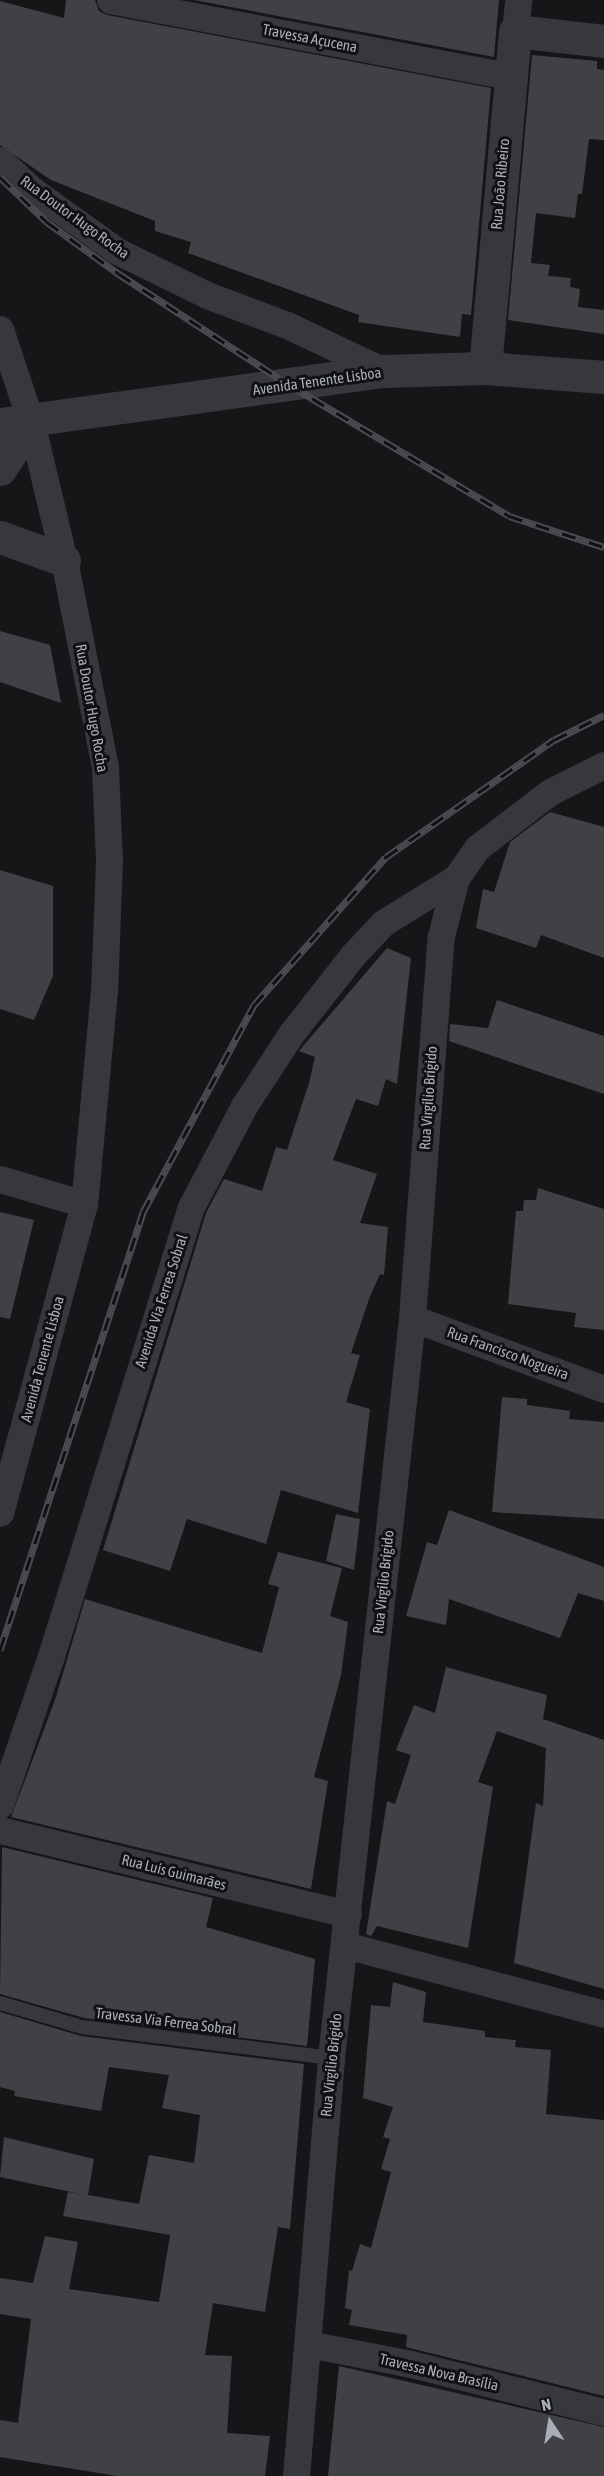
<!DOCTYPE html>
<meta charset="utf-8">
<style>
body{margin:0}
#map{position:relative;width:604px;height:2476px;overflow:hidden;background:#161618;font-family:"Asap Condensed",sans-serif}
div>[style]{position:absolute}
.building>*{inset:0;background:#404145}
.service>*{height:14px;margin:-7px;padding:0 7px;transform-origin:7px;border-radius:7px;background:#37383d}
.minor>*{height:27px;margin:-13.5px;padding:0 13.5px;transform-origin:13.5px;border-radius:13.5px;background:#37383d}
.tertiary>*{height:33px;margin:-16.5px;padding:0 16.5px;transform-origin:16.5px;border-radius:16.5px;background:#37383d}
.rail>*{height:7px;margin-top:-3.5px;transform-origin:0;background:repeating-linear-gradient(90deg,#111113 0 14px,#4a4c52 0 28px);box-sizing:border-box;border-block:2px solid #4a4c52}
span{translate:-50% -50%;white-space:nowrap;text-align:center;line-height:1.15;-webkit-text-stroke:6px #111113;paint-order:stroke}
.street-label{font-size:15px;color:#a8adb8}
.north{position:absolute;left:520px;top:2392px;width:60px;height:60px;-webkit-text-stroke:4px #111113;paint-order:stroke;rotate:348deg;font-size:16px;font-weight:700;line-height:24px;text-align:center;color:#a8adb8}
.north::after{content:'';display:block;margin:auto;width:21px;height:27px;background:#a8adb8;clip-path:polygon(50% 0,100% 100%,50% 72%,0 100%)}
</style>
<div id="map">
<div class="building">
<i style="clip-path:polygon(66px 0,95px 0,99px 11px,107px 15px,491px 88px,471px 315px,462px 314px,460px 337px,358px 322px,359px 315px,188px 253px,191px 242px,155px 231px,155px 221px,51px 180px,0 145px,0 1px,64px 18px)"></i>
<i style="clip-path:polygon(194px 0,499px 0,494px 57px)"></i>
<i style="clip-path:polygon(532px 55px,597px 61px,597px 69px,604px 70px,604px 140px,589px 139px,582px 194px,578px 194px,575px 218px,536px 213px,531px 263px,550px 265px,548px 276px,571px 278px,570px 287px,580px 289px,578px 307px,604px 310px,604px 334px,508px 320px)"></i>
<i style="clip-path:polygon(0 631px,50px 645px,61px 703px,0 682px)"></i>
<i style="clip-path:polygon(550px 812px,604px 827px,604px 958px,541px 935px,536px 948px,476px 928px,483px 889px,494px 892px,510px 842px)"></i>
<i style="clip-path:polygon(0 870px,53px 886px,53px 976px,34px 1020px,0 1009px)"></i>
<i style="clip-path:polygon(387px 948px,411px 958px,397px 1084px,386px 1079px,378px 1106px,356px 1099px,333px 1160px,377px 1174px,360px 1223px,388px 1227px,384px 1275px,380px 1274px,369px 1299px,351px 1353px,360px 1355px,346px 1402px,370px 1409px,358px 1513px,281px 1490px,266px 1544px,187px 1519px,170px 1571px,103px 1550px,206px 1213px,224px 1179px,262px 1191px,276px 1147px,287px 1150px,309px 1083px,315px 1057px,299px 1051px)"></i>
<i style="clip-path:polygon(497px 1000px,604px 1036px,604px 1094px,449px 1041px,450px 1024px,488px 1028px)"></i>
<i style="clip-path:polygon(538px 1188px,604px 1209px,604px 1330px,574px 1327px,576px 1313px,508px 1304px,516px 1211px,523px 1211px,524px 1200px,536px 1200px)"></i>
<i style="clip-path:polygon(0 1212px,34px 1220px,10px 1319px,0 1317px)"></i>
<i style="clip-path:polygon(502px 1397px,527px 1399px,527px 1405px,570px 1411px,569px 1419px,604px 1422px,604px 1519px,492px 1512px)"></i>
<i style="clip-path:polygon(449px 1510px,604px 1567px,604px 1601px,578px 1593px,560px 1638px,449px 1599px,446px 1625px,406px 1616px,427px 1542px,437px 1545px)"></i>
<i style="clip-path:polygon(336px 1514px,360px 1519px,354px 1570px,326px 1561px)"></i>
<i style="clip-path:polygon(278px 1552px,342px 1568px,330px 1616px,348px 1622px,341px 1675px,314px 1777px,328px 1781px,311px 1889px,11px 1817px,55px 1700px,85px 1599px,262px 1653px,279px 1587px,268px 1584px)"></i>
<i style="clip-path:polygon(446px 1667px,547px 1695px,543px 1719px,604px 1740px,604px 1989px,514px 1963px,536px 1803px,543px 1806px,546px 1748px,497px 1731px,478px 1782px,493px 1787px,468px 1948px,377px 1926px,371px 1936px,366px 1934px,387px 1801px,395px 1804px,411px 1755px,396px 1750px,414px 1705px,435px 1713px)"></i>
<i style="clip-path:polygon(2px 1847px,213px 1898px,206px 1927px,315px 1959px,307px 2046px,84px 2018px,0 1994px)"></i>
<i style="clip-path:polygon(393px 1982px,426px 1992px,423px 2022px,485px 2031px,485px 2037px,516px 2040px,515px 2047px,551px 2050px,546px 2114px,604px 2120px,604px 2396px,406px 2347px,407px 2335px,349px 2325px,352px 2310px,345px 2308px,349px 2270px,352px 2271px,360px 2244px,371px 2248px,391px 2172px,381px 2169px,390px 2139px,383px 2137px,393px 2107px,363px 2098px,371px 2005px,390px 2007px)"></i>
<i style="clip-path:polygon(0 2012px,81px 2036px,304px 2064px,290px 2229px,278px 2227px,265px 2312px,213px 2303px,205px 2355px,232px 2356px,227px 2433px,270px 2436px,265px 2476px,117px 2476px,0 2457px,0 2420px,18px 2423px,31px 2319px,0 2314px,0 2278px,33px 2283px,45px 2236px,78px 2242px,69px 2289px,159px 2302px,170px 2235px,63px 2216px,68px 2192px,85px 2195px,0 2177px,4px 2137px,94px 2159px,88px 2195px,139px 2204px,149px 2155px,194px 2163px,200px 2115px,162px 2108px,169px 2075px,109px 2067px,101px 2111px,14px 2096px,15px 2091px,0 2087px)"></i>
<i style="clip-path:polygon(339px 2366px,604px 2427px,604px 2476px,328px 2476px)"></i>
</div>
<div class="service">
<i style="left:0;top:2003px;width:85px;rotate:16.3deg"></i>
<i style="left:82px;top:2027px;width:251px;rotate:7.1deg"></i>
</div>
<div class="minor">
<i style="left:110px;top:0;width:407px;rotate:10.8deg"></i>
<i style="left:515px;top:31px;width:31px;rotate:-84deg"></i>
<i style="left:0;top:160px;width:44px;rotate:43.2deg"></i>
<i style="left:32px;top:190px;width:105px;rotate:35.7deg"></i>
<i style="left:117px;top:251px;width:100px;rotate:26.1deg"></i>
<i style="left:207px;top:295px;width:85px;rotate:20.6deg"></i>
<i style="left:287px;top:325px;width:107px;rotate:25.4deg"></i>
<i style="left:0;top:329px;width:98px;rotate:71.6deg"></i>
<i style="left:31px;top:422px;width:142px;rotate:76.6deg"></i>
<i style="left:64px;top:560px;width:212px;rotate:78.8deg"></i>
<i style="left:105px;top:768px;width:93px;rotate:87.5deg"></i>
<i style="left:109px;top:861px;width:129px;rotate:92.2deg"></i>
<i style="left:104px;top:990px;width:215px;rotate:95.3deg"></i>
<i style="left:84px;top:1204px;width:320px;rotate:105.2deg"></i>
<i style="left:0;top:1179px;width:88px;rotate:16.6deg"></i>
<i style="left:412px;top:1318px;width:205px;rotate:20.3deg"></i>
<i style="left:0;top:1805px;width:157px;rotate:-71.1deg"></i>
<i style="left:51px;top:1656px;width:470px;rotate:-72.7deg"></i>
<i style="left:191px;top:1207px;width:114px;rotate:-62.3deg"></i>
<i style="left:244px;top:1106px;width:86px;rotate:-56.9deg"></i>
<i style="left:291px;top:1034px;width:100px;rotate:-51.9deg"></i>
<i style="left:353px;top:955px;width:44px;rotate:-46.8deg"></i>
<i style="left:383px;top:923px;width:86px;rotate:-31.7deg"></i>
<i style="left:0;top:1830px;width:358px;rotate:13.6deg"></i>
<i style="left:345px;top:1945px;width:268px;rotate:14.9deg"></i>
<i style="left:308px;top:2344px;width:105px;rotate:11deg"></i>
<i style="left:411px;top:2364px;width:199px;rotate:14deg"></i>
<i style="left:296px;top:2476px;width:419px;rotate:-85.2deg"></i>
<i style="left:331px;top:2058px;width:744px;rotate:-83.75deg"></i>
<i style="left:412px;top:1318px;width:383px;rotate:-85.7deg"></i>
<i style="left:441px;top:936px;width:60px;rotate:-75.5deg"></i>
<i style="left:456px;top:878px;width:37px;rotate:-55deg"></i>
<i style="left:477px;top:848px;width:92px;rotate:-37.5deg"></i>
<i style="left:550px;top:792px;width:60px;rotate:-26.6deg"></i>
</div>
<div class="tertiary">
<i style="left:485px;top:368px;width:338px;rotate:-84.9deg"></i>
<i style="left:515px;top:31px;width:90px;rotate:6.4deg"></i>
<i style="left:0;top:424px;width:388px;rotate:-7.9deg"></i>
<i style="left:384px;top:371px;width:101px;rotate:-1.7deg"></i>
<i style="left:485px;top:368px;width:119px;rotate:4.3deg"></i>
<i style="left:0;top:469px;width:56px;rotate:-56.6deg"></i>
<i style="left:0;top:537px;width:68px;rotate:19.8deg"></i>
</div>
<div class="rail">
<i style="left:0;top:177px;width:65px;rotate:43.8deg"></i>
<i style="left:47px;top:222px;width:89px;rotate:35.8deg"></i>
<i style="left:119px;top:274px;width:202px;rotate:33.1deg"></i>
<i style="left:288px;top:384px;width:257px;rotate:30.8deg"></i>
<i style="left:509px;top:516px;width:100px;rotate:18.1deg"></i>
<i style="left:0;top:1650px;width:461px;rotate:-71.9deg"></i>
<i style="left:143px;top:1212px;width:235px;rotate:-61.8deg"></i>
<i style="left:254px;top:1005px;width:198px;rotate:-48.3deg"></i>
<i style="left:386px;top:857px;width:205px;rotate:-34.9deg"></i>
<i style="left:554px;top:740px;width:56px;rotate:-26.6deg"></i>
</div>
<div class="street-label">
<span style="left:310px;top:38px;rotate:11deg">Travessa Açucena</span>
<span style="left:500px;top:184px;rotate:-85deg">Rua João Ribeiro</span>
<span style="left:75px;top:217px;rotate:36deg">Rua Doutor Hugo Rocha</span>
<span style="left:317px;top:381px;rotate:-8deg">Avenida Tenente Lisboa</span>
<span style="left:92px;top:708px;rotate:80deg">Rua Doutor Hugo Rocha</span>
<span style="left:428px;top:1098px;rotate:-86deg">Rua Virgílio Brígido</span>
<span style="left:161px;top:1301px;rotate:-72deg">Avenida Via Ferrea Sobral</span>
<span style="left:508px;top:1353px;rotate:20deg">Rua Francisco Nogueira</span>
<span style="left:42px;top:1359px;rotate:-75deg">Avenida Tenente Lisboa</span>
<span style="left:383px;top:1582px;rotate:-84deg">Rua Virgílio Brígido</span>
<span style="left:174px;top:1872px;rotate:14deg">Rua Luís Guimarães</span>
<span style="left:166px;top:2021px;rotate:7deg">Travessa Via Ferrea Sobral</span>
<span style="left:331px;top:2065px;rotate:-84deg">Rua Virgílio Brígido</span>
<span style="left:439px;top:2372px;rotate:13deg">Travessa Nova Brasília</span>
</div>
<div class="north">N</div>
</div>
